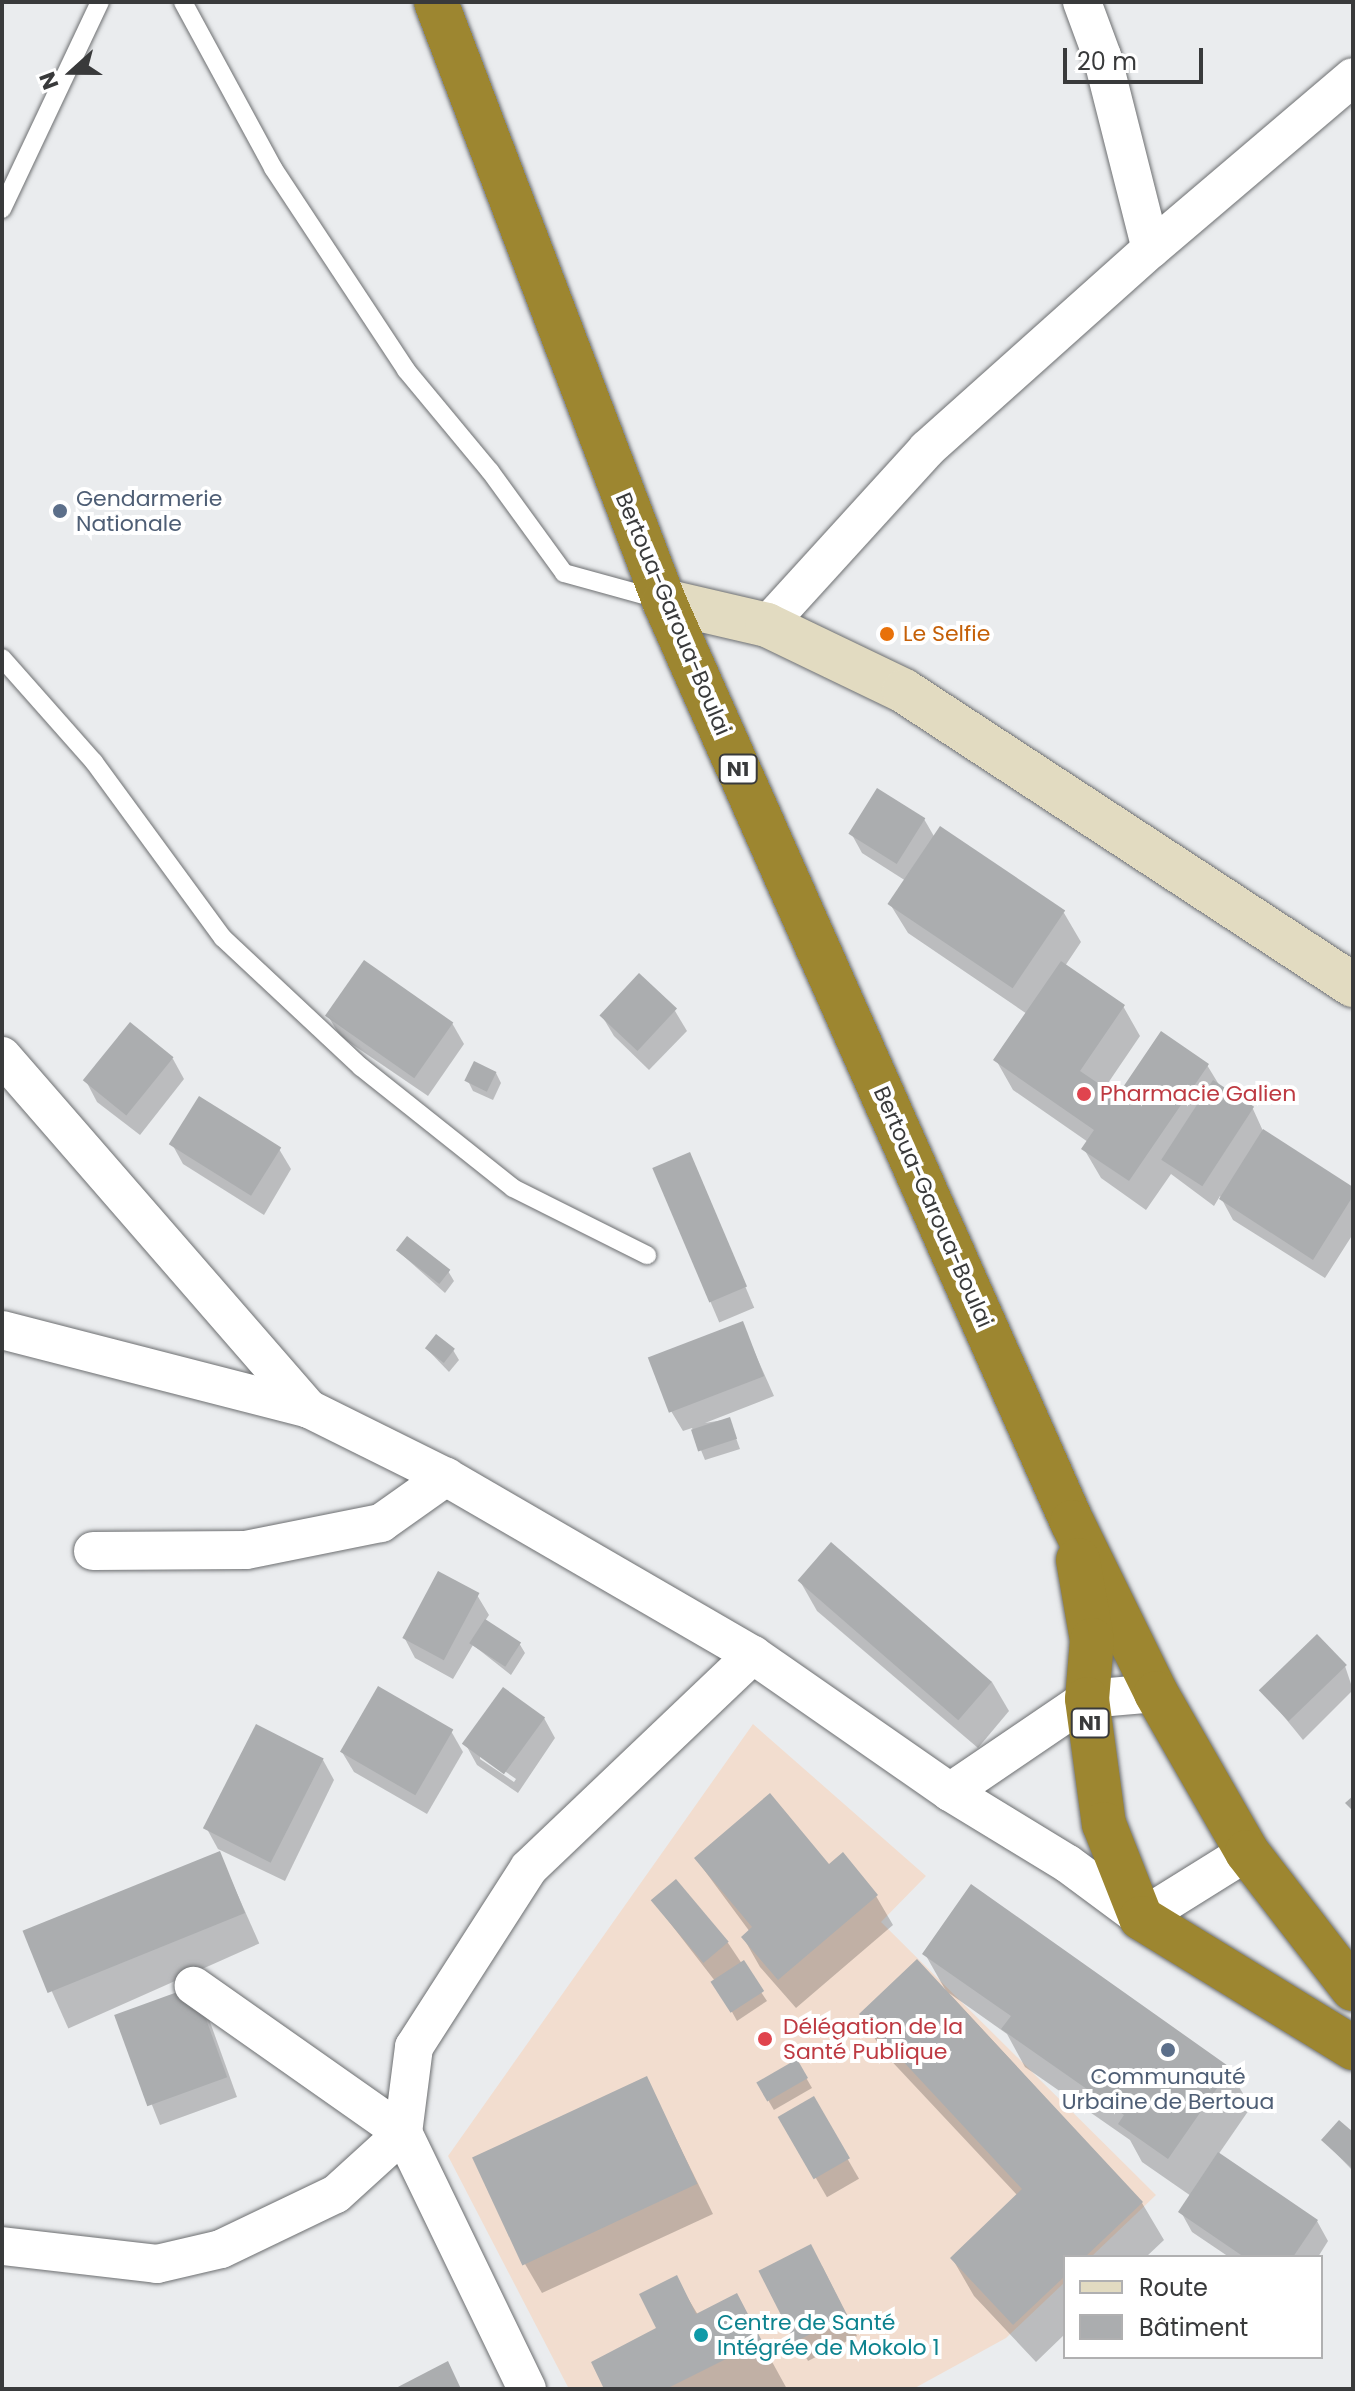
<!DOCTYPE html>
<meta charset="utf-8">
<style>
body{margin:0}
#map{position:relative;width:1355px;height:2391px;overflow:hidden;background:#eaecee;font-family:Poppins,sans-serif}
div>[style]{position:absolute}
.medical>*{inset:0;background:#f2ddcf}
.shadow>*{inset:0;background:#0003;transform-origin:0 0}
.building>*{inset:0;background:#abadaf;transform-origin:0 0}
.roads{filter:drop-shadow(0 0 2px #6d6f71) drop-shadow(0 0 2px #6d6f71)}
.lane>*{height:18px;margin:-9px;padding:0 9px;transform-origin:9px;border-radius:9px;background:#fff}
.street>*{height:38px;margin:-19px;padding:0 19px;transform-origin:19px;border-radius:19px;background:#fff}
.secondary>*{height:44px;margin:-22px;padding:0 22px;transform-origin:22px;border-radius:22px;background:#e2dbc1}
.highway>*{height:44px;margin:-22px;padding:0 22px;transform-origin:22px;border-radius:22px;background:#9d8630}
.dots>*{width:22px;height:22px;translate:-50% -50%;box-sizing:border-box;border:4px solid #fff;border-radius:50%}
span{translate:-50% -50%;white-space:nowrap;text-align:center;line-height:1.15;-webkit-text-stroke:8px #fff;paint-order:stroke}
.shield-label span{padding:2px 6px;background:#fff;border:2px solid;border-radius:6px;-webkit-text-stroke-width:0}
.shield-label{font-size:20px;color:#393a3b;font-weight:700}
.service-label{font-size:22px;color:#4e5e75}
.left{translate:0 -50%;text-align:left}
.street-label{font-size:22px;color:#393a3b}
.food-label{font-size:22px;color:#c56008}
.health-label{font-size:22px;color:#be3a42}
.culture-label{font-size:22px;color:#0d838f}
.frame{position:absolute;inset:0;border:4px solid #393a3b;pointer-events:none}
.legend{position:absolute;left:1063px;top:2255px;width:260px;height:104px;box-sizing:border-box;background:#fff;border:2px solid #b0b0b1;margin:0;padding:10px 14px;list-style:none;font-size:24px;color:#393a3b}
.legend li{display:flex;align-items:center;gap:16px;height:40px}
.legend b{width:40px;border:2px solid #b0b0b1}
.north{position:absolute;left:32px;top:32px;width:80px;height:80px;-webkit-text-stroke:6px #fff;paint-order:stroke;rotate:249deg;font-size:22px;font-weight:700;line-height:32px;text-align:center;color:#393a3b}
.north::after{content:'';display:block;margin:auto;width:28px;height:36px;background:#393a3b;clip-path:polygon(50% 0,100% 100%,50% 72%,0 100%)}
.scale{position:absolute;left:1063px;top:48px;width:140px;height:36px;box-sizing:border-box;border:4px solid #393a3b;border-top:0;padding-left:10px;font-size:24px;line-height:28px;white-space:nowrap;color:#393a3b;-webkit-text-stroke:6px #fff;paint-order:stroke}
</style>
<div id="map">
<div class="medical">
<i style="clip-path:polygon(753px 1724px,926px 1876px,881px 1922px,1156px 2195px,1091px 2257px,1065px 2257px,1065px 2282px,1006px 2338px,913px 2389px,569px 2389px,448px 2156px)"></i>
</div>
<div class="shadow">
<i style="clip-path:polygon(924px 819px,935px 838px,1064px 913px,1081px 942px,1065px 966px,1123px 1006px,1140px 1036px,1104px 1089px,1118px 1099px,1207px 1065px,1221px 1088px,1253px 1109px,1263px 1131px,1353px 1189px,1353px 1234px,1325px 1278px,1233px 1220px,1220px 1196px,1214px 1206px,1171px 1174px,1146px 1210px,1101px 1178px,1084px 1149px,1088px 1142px,1013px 1090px,996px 1060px,1027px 1014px,908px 933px,890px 904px,906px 881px,862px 853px,851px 833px)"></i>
<i style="clip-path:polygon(675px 1011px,687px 1031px,649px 1070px,614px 1036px,602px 1016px)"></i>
<i style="clip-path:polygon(328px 1016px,452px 1023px,464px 1044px,428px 1096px,340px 1036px)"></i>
<i style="clip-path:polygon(130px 1024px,173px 1059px,184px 1079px,140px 1135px,97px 1102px,86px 1081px)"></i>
<i style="clip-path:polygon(496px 1073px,501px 1083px,493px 1100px,473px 1091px,468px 1081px)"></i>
<i style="clip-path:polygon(172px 1144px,279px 1149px,291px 1169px,264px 1215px,183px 1164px)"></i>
<i style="left:689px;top:1154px;width:167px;height:38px;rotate:67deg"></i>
<i style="clip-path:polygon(398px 1251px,448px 1271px,454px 1281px,445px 1293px)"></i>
<i style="clip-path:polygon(742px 1324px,774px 1396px,705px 1423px,729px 1419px,740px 1449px,705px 1460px,692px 1428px,683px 1431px,671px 1411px,651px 1359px)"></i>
<i style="clip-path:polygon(426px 1348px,453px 1350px,459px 1360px,449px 1372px)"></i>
<i style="clip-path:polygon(800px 1581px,992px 1682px,1009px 1711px,978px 1748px,817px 1611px)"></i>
<i style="clip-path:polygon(477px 1595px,489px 1615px,485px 1621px,519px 1643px,525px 1653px,511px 1675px,473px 1645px,453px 1679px,415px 1658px,404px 1637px)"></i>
<i style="clip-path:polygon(1345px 1666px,1353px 1690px,1303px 1740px,1263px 1691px)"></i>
<i style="clip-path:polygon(evenodd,544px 1718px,555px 1738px,518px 1793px,477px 1765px,466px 1745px,544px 1718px,480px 1754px,516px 1779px,514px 1782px,480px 1759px,480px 1754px)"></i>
<i style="clip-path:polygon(451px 1731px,463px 1752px,427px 1814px,354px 1772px,342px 1752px)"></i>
<i style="clip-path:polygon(323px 1760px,334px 1780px,285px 1881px,218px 1849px,207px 1829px)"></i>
<i style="left:219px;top:1853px;width:99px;height:209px;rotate:66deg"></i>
<i style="clip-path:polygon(696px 1859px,829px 1867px,876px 1896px,893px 1925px,796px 2008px,760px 1967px,743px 1937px,750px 1932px)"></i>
<i style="clip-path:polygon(653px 1901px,728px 1943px,767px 2001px,737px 2021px,715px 1981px)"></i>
<i style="clip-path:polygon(925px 1954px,1229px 2070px,1251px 2107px,1218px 2155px,1317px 2221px,1328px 2241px,1318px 2257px,1229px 2257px,1192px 2232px,1181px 2212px,1191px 2196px,1142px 2162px,1130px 2140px,1025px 2067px,1007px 2034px,949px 1993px,1142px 2203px,1164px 2240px,1146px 2257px,1065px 2257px,1065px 2334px,1036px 2362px,974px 2296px,952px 2258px,1018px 2196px,883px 2052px,861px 2015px,946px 1991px)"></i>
<i style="clip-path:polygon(205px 2008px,237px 2097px,160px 2125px,116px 2015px)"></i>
<i style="left:797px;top:2062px;width:30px;height:44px;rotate:60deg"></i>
<i style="clip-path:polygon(646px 2078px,713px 2214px,542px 2293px,525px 2264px)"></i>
<i style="left:813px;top:2099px;width:92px;height:37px;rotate:60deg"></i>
<i style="clip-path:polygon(1353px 2135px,1353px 2171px,1323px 2140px)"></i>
<i style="clip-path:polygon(822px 2266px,857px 2336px,808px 2361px,761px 2272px)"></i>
<i style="clip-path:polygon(676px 2278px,698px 2315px,736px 2296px,787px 2389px,607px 2389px,659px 2329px)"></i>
</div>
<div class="building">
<i style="left:877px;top:788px;width:57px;height:54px;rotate:32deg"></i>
<i style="left:940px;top:826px;width:151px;height:94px;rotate:34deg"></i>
<i style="left:364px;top:960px;width:109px;height:68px;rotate:35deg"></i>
<i style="clip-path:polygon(1061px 961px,1125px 1005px,1080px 1071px,1117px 1096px,1161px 1031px,1209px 1064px,1129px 1181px,1081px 1149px,1094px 1130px,993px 1060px)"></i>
<i style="left:639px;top:973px;width:52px;height:58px;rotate:43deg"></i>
<i style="left:130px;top:1022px;width:56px;height:75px;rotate:39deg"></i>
<i style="left:474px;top:1061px;width:25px;height:22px;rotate:26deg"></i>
<i style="left:1213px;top:1080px;width:49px;height:95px;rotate:33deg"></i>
<i style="left:199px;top:1096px;width:97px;height:57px;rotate:32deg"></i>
<i style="clip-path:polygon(1263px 1129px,1353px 1187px,1353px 1196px,1313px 1260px,1219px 1199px)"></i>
<i style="left:690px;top:1152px;width:146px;height:41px;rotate:67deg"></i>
<i style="left:407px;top:1236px;width:55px;height:18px;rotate:38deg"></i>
<i style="left:743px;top:1321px;width:59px;height:102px;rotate:69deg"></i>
<i style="left:436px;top:1334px;width:24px;height:18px;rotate:38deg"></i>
<i style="left:730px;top:1417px;width:23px;height:41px;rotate:72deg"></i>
<i style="left:831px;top:1542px;width:213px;height:51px;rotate:41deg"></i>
<i style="left:438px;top:1571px;width:47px;height:76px;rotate:28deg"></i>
<i style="left:485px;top:1619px;width:43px;height:29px;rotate:33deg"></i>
<i style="left:1317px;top:1634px;width:43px;height:81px;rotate:46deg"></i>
<i style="left:378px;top:1686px;width:87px;height:76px;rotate:30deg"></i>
<i style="left:503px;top:1687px;width:52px;height:70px;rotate:36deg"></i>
<i style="left:256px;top:1724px;width:76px;height:117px;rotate:27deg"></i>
<i style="clip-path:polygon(770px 1793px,829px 1864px,843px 1852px,878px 1895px,778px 1980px,741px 1937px,752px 1927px,694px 1858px)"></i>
<i style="clip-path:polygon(1353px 1796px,1353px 1811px,1345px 1803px)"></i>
<i style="left:220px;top:1851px;width:67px;height:213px;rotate:68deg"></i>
<i style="left:676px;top:1879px;width:82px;height:33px;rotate:50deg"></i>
<i style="clip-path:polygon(971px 1884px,1231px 2068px,1168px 2159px,1118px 2124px,1124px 2115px,1001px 2029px,1011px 2016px,922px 1954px)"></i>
<i style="clip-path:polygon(917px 1959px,1143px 2202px,1085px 2257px,1065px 2257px,1065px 2276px,1013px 2325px,950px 2258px,1022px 2189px,859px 2014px)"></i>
<i style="left:744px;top:1960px;width:37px;height:40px;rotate:57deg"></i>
<i style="left:194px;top:1986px;width:97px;height:85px;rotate:70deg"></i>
<i style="left:797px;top:2059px;width:22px;height:47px;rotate:60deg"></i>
<i style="left:647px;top:2076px;width:119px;height:193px;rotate:65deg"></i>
<i style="left:814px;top:2096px;width:72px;height:42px;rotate:60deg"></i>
<i style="clip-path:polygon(1339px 2120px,1353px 2132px,1353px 2169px,1321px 2140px)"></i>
<i style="clip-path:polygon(1218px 2152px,1318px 2220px,1293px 2257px,1244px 2257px,1178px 2212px)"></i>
<i style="left:811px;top:2244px;width:80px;height:59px;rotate:63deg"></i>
<i style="clip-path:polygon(677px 2275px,696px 2314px,737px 2293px,762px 2341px,666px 2389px,604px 2389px,591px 2362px,656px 2328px,639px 2294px)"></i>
<i style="clip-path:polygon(448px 2361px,461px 2389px,394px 2389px)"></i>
</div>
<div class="roads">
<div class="lane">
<i style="left:183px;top:2px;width:189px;rotate:61.5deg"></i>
<i style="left:273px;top:168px;width:242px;rotate:56.6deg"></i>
<i style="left:406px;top:370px;width:131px;rotate:50.3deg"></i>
<i style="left:490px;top:471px;width:126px;rotate:54deg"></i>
<i style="left:564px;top:573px;width:102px;rotate:15.4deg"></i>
<i style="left:2px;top:209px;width:229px;rotate:-64.7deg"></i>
<i style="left:2px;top:658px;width:139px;rotate:48.5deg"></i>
<i style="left:94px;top:762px;width:218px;rotate:53.8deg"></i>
<i style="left:223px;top:938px;width:189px;rotate:43.1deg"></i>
<i style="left:361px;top:1067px;width:194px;rotate:38.5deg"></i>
<i style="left:513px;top:1188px;width:150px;rotate:26.6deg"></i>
</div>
<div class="street">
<i style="left:1082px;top:2px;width:58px;rotate:69.7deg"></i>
<i style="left:1102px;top:56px;width:199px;rotate:75.8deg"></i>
<i style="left:767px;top:625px;width:238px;rotate:-47.7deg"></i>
<i style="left:927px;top:449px;width:300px;rotate:-41.8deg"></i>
<i style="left:1151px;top:249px;width:265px;rotate:-40.4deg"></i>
<i style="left:2px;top:1056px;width:468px;rotate:49deg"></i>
<i style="left:2px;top:1330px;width:317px;rotate:14.4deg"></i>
<i style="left:309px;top:1409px;width:153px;rotate:26.4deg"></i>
<i style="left:446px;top:1477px;width:355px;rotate:30.1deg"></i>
<i style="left:753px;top:1655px;width:240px;rotate:34.8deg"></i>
<i style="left:950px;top:1792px;width:138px;rotate:31.4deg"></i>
<i style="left:1068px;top:1864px;width:91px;rotate:36.5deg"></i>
<i style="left:1141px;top:1918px;width:125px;rotate:-31.9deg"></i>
<i style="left:93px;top:1551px;width:153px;rotate:-0.4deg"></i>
<i style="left:246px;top:1550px;width:138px;rotate:-11.3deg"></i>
<i style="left:381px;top:1523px;width:80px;rotate:-35.3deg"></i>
<i style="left:950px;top:1792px;width:166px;rotate:-34.2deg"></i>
<i style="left:1087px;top:1699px;width:69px;rotate:-5deg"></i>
<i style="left:2px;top:2246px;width:156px;rotate:6.6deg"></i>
<i style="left:157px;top:2264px;width:66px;rotate:-13.2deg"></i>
<i style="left:221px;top:2249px;width:127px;rotate:-25.6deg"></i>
<i style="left:336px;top:2194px;width:91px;rotate:-42.3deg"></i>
<i style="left:403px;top:2133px;width:256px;rotate:-144.9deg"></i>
<i style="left:527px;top:2389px;width:284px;rotate:-115.8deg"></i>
<i style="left:403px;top:2133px;width:87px;rotate:-82.7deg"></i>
<i style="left:414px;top:2047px;width:213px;rotate:-57.3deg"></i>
<i style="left:529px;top:1868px;width:309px;rotate:-43.6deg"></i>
</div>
<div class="secondary">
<i style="left:664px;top:601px;width:106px;rotate:13.1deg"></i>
<i style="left:767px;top:625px;width:152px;rotate:25.7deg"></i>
<i style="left:904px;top:691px;width:537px;rotate:33.22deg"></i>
</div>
<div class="highway">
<i style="left:436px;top:2px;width:641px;rotate:69.16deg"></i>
<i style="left:664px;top:601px;width:1007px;rotate:66.11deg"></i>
<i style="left:1072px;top:1522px;width:191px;rotate:63.8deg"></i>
<i style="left:1156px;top:1693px;width:183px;rotate:60.2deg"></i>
<i style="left:1247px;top:1852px;width:173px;rotate:52.3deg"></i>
<i style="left:1078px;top:1560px;width:81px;rotate:80.1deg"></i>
<i style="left:1092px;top:1640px;width:59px;rotate:94.8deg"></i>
<i style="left:1087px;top:1699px;width:126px;rotate:82.3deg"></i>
<i style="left:1104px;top:1824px;width:101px;rotate:68.5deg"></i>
<i style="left:1141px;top:1918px;width:249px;rotate:31.5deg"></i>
</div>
</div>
<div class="dots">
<i style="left:60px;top:511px;background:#5c6f8a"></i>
<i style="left:887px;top:634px;background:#e8710a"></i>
<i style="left:1084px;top:1094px;background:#e0444e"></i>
<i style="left:765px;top:2039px;background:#e0444e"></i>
<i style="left:1168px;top:2050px;background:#5c6f8a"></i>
<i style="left:701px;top:2335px;background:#0f9aa8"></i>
</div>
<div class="shield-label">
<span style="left:738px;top:769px">N1</span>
<span style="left:1090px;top:1723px">N1</span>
</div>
<div class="service-label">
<span class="left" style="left:76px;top:511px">Gendarmerie<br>Nationale</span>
<span style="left:1168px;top:2089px">Communauté<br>Urbaine de Bertoua</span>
</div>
<div class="street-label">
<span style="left:673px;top:614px;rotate:67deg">Bertoua-Garoua-Boulai</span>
<span style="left:933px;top:1207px;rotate:66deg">Bertoua-Garoua-Boulai</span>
</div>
<div class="food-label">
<span class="left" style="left:903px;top:634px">Le Selfie</span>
</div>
<div class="health-label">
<span class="left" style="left:1100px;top:1094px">Pharmacie Galien</span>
<span class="left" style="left:783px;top:2039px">Délégation de la<br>Santé Publique</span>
</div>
<div class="culture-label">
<span class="left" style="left:717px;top:2335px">Centre de Santé<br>Intégrée de Mokolo 1</span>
</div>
<div class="frame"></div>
<ul class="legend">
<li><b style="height:10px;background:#e2dbc1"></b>Route</li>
<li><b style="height:22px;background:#abadaf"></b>Bâtiment</li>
</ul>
<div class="north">N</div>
<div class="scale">20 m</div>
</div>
